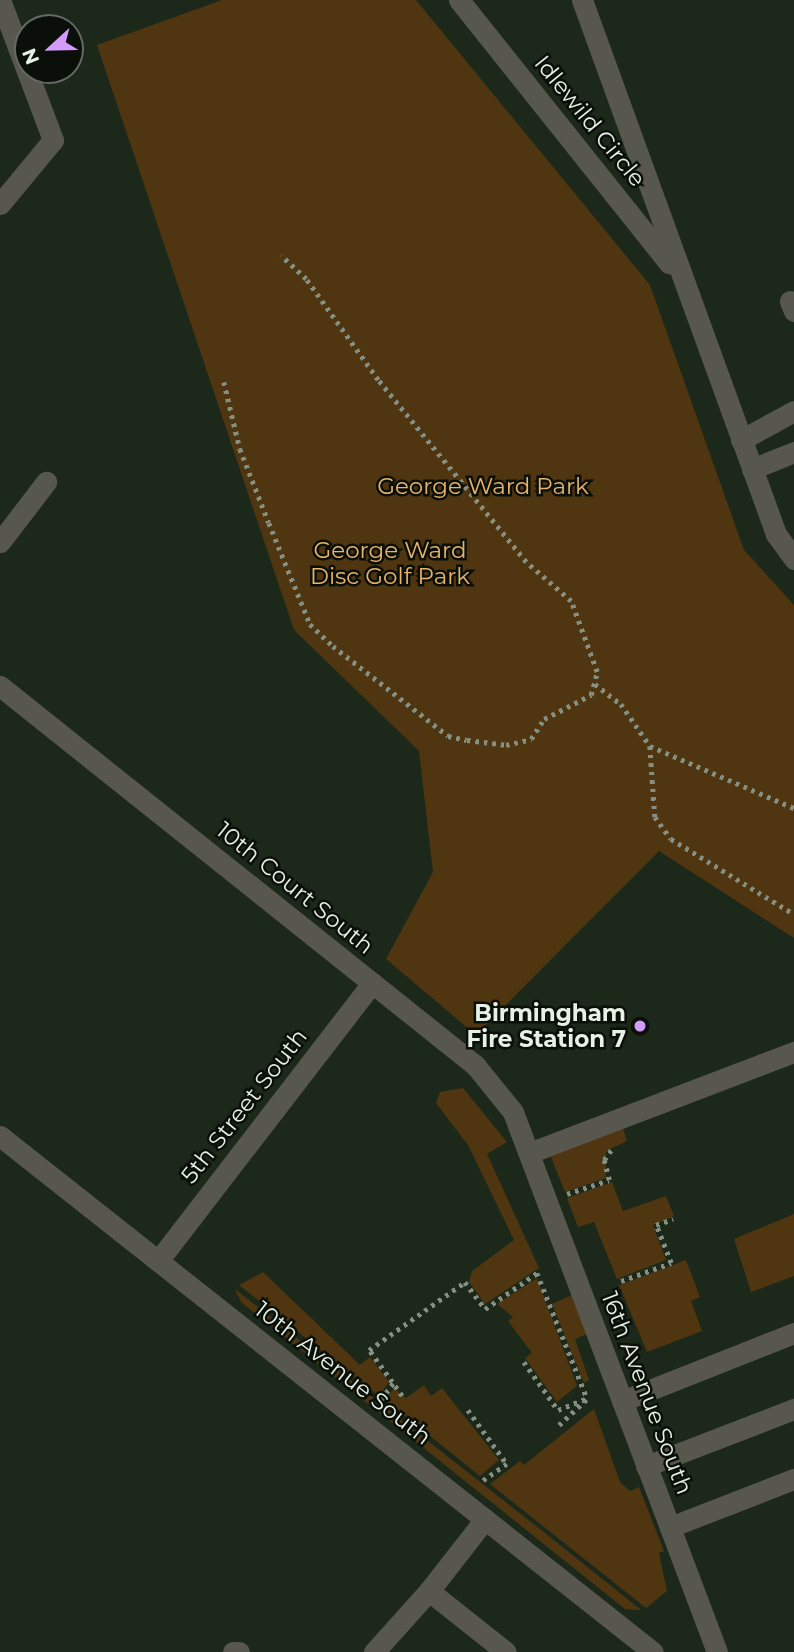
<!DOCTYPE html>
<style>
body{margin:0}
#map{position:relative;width:794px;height:1652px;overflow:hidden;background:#1c291a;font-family:Montserrat,sans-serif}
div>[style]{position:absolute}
.green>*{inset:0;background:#4f3510}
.path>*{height:4.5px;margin-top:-2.25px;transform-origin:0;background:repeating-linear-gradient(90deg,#859083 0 3.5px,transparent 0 8.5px)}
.minor>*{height:21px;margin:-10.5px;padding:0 10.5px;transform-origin:10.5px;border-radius:10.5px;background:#57574e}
.dots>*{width:19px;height:19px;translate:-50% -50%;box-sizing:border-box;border:4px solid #0a1009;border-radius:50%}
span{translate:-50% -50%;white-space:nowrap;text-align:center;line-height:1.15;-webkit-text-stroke:5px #0a1009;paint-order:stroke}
.street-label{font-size:23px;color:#e7f0e5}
.park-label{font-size:23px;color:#ebb368}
.poi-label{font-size:23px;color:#e7f0e5;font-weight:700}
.right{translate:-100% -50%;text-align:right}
.north{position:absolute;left:14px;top:14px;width:70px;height:70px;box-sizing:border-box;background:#0a1009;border:2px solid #626a61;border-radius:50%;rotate:248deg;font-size:19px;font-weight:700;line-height:28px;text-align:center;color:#e7f0e5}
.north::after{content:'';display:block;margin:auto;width:24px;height:32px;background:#d39cfc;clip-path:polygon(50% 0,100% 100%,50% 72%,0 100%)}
</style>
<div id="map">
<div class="green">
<i style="clip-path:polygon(222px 0,416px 0,650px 285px,744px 550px,794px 605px,794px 938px,659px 851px,476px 1035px,386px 959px,433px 872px,419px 751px,294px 630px,97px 45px)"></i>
<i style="clip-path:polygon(463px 1088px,507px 1142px,487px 1154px,539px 1268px,485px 1304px,469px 1282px,472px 1271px,514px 1240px,468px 1145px,436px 1103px,440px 1092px)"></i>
<i style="clip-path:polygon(622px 1125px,627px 1141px,606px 1151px,606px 1178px,565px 1192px,550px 1155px)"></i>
<i style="clip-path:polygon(612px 1182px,623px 1211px,666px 1196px,674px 1216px,653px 1225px,666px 1260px,617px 1279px,594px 1222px,578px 1227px,567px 1198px)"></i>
<i style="clip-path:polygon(794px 1214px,794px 1276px,751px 1292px,734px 1239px)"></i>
<i style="clip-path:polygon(686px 1260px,700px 1297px,691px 1301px,702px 1331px,647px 1352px,619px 1285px)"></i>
<i style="clip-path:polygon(263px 1272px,360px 1365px,370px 1357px,389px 1382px,379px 1396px,239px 1285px)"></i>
<i style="clip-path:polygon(537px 1278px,577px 1386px,557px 1402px,525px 1358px,532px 1353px,508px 1321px,513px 1317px,497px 1304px)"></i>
<i style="clip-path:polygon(235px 1289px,550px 1537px,641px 1610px,625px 1609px,241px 1302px)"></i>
<i style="clip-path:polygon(572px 1295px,587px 1334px,575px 1339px,589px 1380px,584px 1383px,552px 1304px)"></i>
<i style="clip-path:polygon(424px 1385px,431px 1396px,442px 1388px,499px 1460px,480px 1476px,385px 1400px,394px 1388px,406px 1398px)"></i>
<i style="clip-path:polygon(594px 1409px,620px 1482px,630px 1491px,639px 1487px,664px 1551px,659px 1553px,667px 1591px,646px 1608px,490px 1484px,520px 1461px,524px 1465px)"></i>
</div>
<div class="path">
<i style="left:224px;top:382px;width:69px;rotate:76.6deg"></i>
<i style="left:240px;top:449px;width:79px;rotate:68.6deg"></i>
<i style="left:269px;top:523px;width:109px;rotate:67.9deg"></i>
<i style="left:310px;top:624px;width:32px;rotate:44deg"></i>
<i style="left:333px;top:646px;width:146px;rotate:38deg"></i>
<i style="left:448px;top:736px;width:19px;rotate:12deg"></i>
<i style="left:467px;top:740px;width:39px;rotate:7deg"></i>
<i style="left:506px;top:745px;width:26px;rotate:-13deg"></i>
<i style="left:531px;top:739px;width:24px;rotate:-57deg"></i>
<i style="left:544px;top:719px;width:53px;rotate:-27.1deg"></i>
<i style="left:591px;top:695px;width:24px;rotate:-75deg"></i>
<i style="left:597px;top:672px;width:76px;rotate:-110.1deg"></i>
<i style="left:571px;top:601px;width:60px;rotate:-139.1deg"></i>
<i style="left:526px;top:562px;width:235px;rotate:-129.1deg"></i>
<i style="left:378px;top:380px;width:124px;rotate:-125.5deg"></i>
<i style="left:306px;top:279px;width:34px;rotate:-137deg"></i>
<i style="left:595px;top:684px;width:33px;rotate:38deg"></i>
<i style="left:621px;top:704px;width:51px;rotate:55.4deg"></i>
<i style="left:650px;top:746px;width:71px;rotate:86deg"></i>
<i style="left:655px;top:817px;width:27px;rotate:54deg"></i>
<i style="left:671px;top:839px;width:144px;rotate:31.4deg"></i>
<i style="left:650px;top:746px;width:157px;rotate:23.3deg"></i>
<i style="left:567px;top:1194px;width:44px;rotate:-18.4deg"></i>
<i style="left:609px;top:1180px;width:21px;rotate:-104deg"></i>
<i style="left:604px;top:1160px;width:14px;rotate:-54deg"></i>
<i style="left:621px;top:1281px;width:53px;rotate:-19.8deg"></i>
<i style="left:671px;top:1263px;width:41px;rotate:-111.5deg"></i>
<i style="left:656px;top:1225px;width:18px;rotate:-19deg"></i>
<i style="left:524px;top:1362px;width:59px;rotate:54.7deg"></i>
<i style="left:558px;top:1410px;width:31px;rotate:-22deg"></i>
<i style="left:402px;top:1396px;width:57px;rotate:-125.7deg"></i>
<i style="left:369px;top:1350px;width:118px;rotate:-35.3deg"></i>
<i style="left:465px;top:1282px;width:34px;rotate:53deg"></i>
<i style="left:485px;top:1309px;width:63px;rotate:-34.7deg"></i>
<i style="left:537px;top:1273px;width:135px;rotate:68.2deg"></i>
<i style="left:381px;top:1400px;width:21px;rotate:-55deg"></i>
<i style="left:468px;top:1410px;width:67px;rotate:54.2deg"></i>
<i style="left:507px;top:1464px;width:29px;rotate:145deg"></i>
<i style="left:559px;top:1425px;width:38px;rotate:-43deg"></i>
</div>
<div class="minor">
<i style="left:459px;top:0;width:337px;rotate:51.4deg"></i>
<i style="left:582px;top:0;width:568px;rotate:70.03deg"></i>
<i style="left:776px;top:534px;width:31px;rotate:54deg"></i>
<i style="left:0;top:204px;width:83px;rotate:-50.4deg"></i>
<i style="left:53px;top:140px;width:150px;rotate:-110.7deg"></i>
<i style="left:790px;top:301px;width:11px;rotate:68deg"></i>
<i style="left:741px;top:440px;width:60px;rotate:-28.7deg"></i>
<i style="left:752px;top:469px;width:45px;rotate:-22deg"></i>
<i style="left:0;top:542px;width:76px;rotate:-52.5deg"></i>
<i style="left:0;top:686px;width:608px;rotate:38.59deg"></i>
<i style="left:475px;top:1065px;width:60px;rotate:51deg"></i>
<i style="left:513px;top:1112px;width:577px;rotate:69.3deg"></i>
<i style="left:0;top:1136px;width:832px;rotate:38.32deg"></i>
<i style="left:529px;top:1153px;width:284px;rotate:-20.9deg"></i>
<i style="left:158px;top:1261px;width:351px;rotate:-52.4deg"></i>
<i style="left:622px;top:1401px;width:185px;rotate:-21.6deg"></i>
<i style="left:646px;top:1466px;width:159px;rotate:-21.1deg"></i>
<i style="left:485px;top:1519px;width:91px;rotate:127.9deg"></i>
<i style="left:429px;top:1591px;width:98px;rotate:38.4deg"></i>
<i style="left:670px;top:1527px;width:133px;rotate:-21.2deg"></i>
<i style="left:233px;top:1652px;width:6px"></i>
<i style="left:374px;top:1652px;width:82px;rotate:-48deg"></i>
</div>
<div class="dots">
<i style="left:640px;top:1026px;background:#d39cfc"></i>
</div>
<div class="street-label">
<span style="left:590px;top:121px;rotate:51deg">Idlewild Circle</span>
<span style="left:295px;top:888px;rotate:39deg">10th Court South</span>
<span style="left:244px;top:1106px;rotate:-52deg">5th Street South</span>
<span style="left:343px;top:1373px;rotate:38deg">10th Avenue South</span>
<span style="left:647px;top:1393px;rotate:69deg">16th Avenue South</span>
</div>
<div class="park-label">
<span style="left:483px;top:486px">George Ward Park</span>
<span style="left:390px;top:563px">George Ward<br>Disc Golf Park</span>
</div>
<div class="poi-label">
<span class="right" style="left:626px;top:1026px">Birmingham<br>Fire Station 7</span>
</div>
<div class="north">N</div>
</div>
